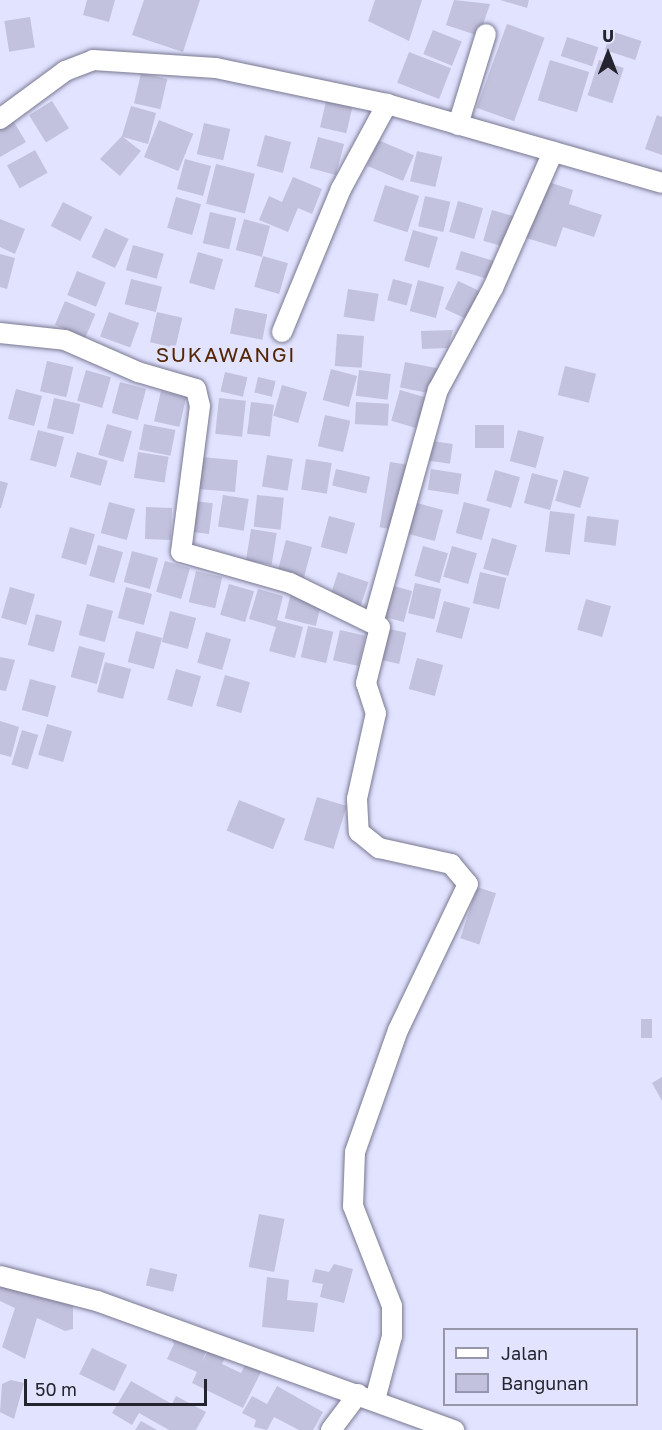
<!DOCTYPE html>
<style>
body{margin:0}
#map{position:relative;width:662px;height:1430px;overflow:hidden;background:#e2e3ff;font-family:"Golos Text",sans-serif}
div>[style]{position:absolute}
.building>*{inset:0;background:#c2c2de;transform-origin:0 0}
.roads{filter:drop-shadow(0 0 2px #787891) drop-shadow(0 0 2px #787891)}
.street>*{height:20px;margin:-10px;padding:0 10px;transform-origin:10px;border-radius:10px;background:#fff}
span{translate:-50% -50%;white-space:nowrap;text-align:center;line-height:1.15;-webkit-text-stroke:5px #e2e3ff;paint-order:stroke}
.quarter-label{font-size:21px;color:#542704;letter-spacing:1.5px}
.legend{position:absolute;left:443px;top:1328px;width:195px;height:78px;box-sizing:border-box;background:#e2e3ff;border:2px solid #9697ab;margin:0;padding:8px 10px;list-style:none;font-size:18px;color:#24242e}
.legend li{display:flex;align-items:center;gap:12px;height:30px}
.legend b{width:30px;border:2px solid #9697ab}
.north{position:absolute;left:578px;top:24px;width:60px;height:60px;-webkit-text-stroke:4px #e2e3ff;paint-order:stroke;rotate:0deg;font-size:16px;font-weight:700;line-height:24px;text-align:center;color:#24242e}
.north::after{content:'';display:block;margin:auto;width:21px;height:27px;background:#24242e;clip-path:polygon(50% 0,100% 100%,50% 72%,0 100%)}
.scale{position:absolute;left:24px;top:1379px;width:183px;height:27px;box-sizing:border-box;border:3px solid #24242e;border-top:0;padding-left:8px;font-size:18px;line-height:21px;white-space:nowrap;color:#24242e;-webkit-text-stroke:4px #e2e3ff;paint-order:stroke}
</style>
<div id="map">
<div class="building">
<i style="clip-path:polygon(87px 0,115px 0,109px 22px,83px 15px)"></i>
<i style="clip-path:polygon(144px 0,200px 0,183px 52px,132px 35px)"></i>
<i style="clip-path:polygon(375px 0,422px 0,409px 41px,368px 21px)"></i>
<i style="clip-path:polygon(454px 0,490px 4px,479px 36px,446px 25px)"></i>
<i style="clip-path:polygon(500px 0,529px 0,527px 8px)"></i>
<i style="left:30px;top:17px;width:31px;height:26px;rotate:81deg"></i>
<i style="left:507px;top:24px;width:40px;height:89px;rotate:20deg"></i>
<i style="left:433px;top:30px;width:31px;height:26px;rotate:22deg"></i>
<i style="left:611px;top:31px;width:32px;height:20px;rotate:18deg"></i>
<i style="left:567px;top:37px;width:33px;height:20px;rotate:18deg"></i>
<i style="left:409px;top:52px;width:45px;height:33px;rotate:21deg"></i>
<i style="left:550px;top:60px;width:41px;height:42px;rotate:17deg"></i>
<i style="left:599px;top:60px;width:26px;height:37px;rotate:18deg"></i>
<i style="left:141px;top:73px;width:27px;height:31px;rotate:13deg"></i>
<i style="left:327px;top:97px;width:27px;height:31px;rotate:13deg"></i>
<i style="left:52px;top:101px;width:32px;height:27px;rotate:58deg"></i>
<i style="clip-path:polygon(131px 106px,156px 113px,148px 144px,123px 137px,141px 151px,120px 176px,100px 159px,122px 136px)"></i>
<i style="clip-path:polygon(657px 115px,662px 117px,662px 155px,645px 149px)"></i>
<i style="clip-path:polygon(12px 119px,26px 142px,0 157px,0 126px)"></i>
<i style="left:159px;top:120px;width:37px;height:40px;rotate:22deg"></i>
<i style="left:204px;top:123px;width:27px;height:32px;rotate:13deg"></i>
<i style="left:265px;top:135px;width:27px;height:32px;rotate:15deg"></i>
<i style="left:318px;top:137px;width:27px;height:32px;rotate:15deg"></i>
<i style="left:378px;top:140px;width:39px;height:28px;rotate:23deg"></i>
<i style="left:35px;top:150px;width:26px;height:32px;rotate:61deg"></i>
<i style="left:417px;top:151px;width:26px;height:31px;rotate:13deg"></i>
<i style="left:185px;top:159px;width:27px;height:31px;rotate:15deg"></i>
<i style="left:216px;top:164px;width:40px;height:41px;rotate:14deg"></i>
<i style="clip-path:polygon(293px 177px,322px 189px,312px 214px,298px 208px,288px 232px,259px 220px,269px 196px,282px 202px)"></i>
<i style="clip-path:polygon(542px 180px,573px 190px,569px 204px,602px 215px,594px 237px,563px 227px,556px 247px,523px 237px)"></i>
<i style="left:385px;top:185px;width:36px;height:38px;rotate:18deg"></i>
<i style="left:425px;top:196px;width:26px;height:31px;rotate:13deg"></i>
<i style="left:176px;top:197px;width:26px;height:32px;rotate:16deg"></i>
<i style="left:458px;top:201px;width:26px;height:32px;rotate:16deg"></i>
<i style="left:63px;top:202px;width:33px;height:27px;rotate:27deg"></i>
<i style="left:492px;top:210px;width:26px;height:32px;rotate:16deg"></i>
<i style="left:210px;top:212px;width:27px;height:32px;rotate:13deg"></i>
<i style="clip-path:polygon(0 219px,25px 229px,15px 254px,0 247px)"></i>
<i style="left:244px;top:219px;width:27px;height:32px;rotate:15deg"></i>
<i style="left:105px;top:228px;width:26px;height:32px;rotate:25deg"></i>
<i style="left:413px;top:230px;width:26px;height:32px;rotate:16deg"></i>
<i style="left:133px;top:245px;width:32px;height:26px;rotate:16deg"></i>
<i style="left:461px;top:251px;width:37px;height:19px;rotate:17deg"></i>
<i style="left:198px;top:252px;width:26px;height:32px;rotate:16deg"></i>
<i style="clip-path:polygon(0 254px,15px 258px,7px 289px,0 287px)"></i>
<i style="left:263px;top:256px;width:26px;height:32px;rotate:16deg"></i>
<i style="left:77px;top:271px;width:31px;height:26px;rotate:22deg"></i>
<i style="left:131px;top:279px;width:32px;height:26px;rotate:14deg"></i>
<i style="left:393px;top:279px;width:20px;height:22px;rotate:15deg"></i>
<i style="left:418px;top:280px;width:27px;height:32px;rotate:15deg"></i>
<i style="left:458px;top:281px;width:26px;height:31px;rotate:25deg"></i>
<i style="left:348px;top:289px;width:31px;height:28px;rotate:9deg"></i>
<i style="left:65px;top:301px;width:33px;height:26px;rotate:23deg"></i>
<i style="left:235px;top:308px;width:33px;height:26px;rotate:11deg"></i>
<i style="left:109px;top:312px;width:32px;height:26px;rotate:20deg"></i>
<i style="left:157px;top:312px;width:26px;height:31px;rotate:13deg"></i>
<i style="clip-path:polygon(453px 330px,448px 348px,422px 349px,421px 331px)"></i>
<i style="left:337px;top:334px;width:27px;height:32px;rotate:4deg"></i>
<i style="left:47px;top:361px;width:27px;height:31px;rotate:13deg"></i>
<i style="left:405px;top:362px;width:33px;height:26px;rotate:11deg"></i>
<i style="left:565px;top:366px;width:32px;height:30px;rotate:14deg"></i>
<i style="left:331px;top:369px;width:27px;height:32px;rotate:15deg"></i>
<i style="left:86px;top:370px;width:26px;height:32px;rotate:16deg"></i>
<i style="left:359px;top:370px;width:32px;height:26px;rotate:7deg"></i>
<i style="left:225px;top:372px;width:23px;height:20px;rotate:13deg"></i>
<i style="left:258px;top:377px;width:18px;height:16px;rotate:13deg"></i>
<i style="left:120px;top:382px;width:27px;height:32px;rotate:15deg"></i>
<i style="left:282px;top:385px;width:26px;height:32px;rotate:16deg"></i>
<i style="left:16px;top:389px;width:27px;height:31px;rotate:15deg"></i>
<i style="left:400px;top:390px;width:26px;height:32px;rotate:16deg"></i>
<i style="left:161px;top:391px;width:26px;height:31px;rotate:13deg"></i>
<i style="left:54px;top:398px;width:27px;height:31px;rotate:13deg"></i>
<i style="left:219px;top:398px;width:27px;height:36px;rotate:6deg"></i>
<i style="left:251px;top:402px;width:23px;height:32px;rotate:7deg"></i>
<i style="left:356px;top:402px;width:33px;height:22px;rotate:3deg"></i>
<i style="left:325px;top:415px;width:26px;height:32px;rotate:13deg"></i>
<i style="left:107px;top:424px;width:26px;height:32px;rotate:16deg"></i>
<i style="left:144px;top:424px;width:32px;height:26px;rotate:11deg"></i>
<i style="left:475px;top:425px;width:29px;height:23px"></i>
<i style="left:38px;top:430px;width:27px;height:31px;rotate:15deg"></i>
<i style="left:518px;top:430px;width:27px;height:32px;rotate:15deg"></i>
<i style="left:432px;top:441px;width:21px;height:20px;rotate:8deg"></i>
<i style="left:77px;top:452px;width:32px;height:26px;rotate:16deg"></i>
<i style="left:138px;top:452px;width:31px;height:26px;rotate:9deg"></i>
<i style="left:267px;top:455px;width:26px;height:32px;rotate:9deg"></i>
<i style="left:201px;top:457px;width:37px;height:32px;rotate:5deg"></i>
<i style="left:306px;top:459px;width:26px;height:31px;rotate:9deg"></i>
<i style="left:390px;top:462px;width:18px;height:66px;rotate:9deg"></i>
<i style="left:336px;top:469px;width:35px;height:17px;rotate:13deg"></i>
<i style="left:431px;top:469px;width:31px;height:21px;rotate:9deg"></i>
<i style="left:495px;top:470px;width:26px;height:32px;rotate:16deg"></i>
<i style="left:564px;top:470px;width:26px;height:32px;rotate:16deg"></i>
<i style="left:532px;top:473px;width:27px;height:31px;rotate:15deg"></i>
<i style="clip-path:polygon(0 481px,8px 483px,1px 508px,0 508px)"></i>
<i style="left:223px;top:495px;width:26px;height:32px;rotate:9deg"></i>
<i style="left:257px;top:495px;width:27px;height:32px;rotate:6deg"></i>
<i style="left:187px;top:500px;width:26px;height:31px;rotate:7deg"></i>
<i style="left:109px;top:502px;width:27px;height:32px;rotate:15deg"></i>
<i style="left:464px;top:502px;width:27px;height:32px;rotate:15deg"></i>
<i style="left:417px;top:503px;width:27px;height:32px;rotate:15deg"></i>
<i style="left:146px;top:507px;width:26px;height:32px;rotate:2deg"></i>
<i style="left:550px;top:511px;width:25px;height:41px;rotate:7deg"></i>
<i style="left:329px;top:516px;width:27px;height:32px;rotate:15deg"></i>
<i style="left:587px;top:516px;width:32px;height:26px;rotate:7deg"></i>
<i style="left:70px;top:527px;width:26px;height:32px;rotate:16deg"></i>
<i style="left:251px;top:529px;width:26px;height:32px;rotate:9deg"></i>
<i style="left:492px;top:538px;width:26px;height:32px;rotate:16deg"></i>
<i style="left:286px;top:540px;width:27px;height:32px;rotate:15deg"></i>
<i style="left:98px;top:545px;width:26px;height:32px;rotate:16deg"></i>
<i style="left:423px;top:546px;width:26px;height:31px;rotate:16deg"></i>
<i style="left:452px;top:546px;width:26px;height:32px;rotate:16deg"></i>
<i style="left:132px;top:551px;width:27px;height:32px;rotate:15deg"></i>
<i style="left:165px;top:561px;width:26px;height:32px;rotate:16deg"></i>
<i style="left:196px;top:571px;width:27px;height:32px;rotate:13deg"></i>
<i style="left:338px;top:572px;width:32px;height:27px;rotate:18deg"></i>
<i style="left:480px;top:572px;width:27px;height:32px;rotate:13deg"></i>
<i style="left:415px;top:583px;width:27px;height:31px;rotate:13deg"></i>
<i style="left:229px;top:584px;width:26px;height:32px;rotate:16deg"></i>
<i style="left:386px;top:584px;width:27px;height:32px;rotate:15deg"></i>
<i style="left:10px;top:587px;width:26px;height:32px;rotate:16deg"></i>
<i style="left:126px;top:587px;width:27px;height:32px;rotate:15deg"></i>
<i style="clip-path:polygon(258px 589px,283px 596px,277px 620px,303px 627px,295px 658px,269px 651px,276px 627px,249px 619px)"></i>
<i style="left:291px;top:593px;width:32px;height:26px;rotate:14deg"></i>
<i style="left:586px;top:599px;width:26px;height:32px;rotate:16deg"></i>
<i style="left:444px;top:601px;width:27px;height:32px;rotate:15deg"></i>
<i style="left:87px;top:604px;width:27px;height:32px;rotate:15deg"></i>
<i style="left:170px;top:611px;width:27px;height:32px;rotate:15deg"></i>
<i style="left:36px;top:614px;width:27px;height:32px;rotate:15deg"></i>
<i style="left:308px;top:626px;width:26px;height:32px;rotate:13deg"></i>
<i style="left:381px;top:627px;width:26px;height:32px;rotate:13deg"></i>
<i style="left:340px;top:630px;width:26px;height:31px;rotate:13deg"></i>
<i style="left:136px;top:631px;width:27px;height:32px;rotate:15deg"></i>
<i style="left:206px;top:632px;width:26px;height:32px;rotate:16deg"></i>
<i style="left:79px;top:646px;width:27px;height:32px;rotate:15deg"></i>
<i style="clip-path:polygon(0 657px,15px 660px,6px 691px,0 690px)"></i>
<i style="left:417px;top:658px;width:27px;height:32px;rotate:15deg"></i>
<i style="left:105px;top:662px;width:27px;height:31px;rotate:15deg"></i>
<i style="left:176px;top:669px;width:26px;height:32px;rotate:16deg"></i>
<i style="left:225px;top:675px;width:26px;height:32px;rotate:16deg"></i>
<i style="left:30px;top:679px;width:27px;height:32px;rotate:15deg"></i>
<i style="clip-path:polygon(0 721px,19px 727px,11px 757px,0 754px)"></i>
<i style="left:47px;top:724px;width:26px;height:32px;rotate:16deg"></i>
<i style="left:22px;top:730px;width:17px;height:36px;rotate:17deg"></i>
<i style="left:317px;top:797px;width:31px;height:45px;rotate:17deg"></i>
<i style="left:239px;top:800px;width:50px;height:33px;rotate:22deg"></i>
<i style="left:477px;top:887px;width:20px;height:54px;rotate:18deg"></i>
<i style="left:641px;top:1019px;width:11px;height:19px"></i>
<i style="clip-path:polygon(662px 1077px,662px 1101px,652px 1083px)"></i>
<i style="left:259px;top:1214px;width:26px;height:54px;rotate:11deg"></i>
<i style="clip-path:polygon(334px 1264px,353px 1269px,344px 1303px,320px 1297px,323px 1284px,312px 1282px,315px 1269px,329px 1272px)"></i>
<i style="left:150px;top:1268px;width:28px;height:18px;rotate:13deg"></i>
<i style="clip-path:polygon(267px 1277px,289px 1280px,287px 1300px,318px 1303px,314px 1332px,262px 1327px)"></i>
<i style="clip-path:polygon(0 1283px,73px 1303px,73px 1329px,65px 1331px,37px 1318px,25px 1359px,2px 1347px,15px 1308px,0 1301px)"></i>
<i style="clip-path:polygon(169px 1329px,208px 1347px,202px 1362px,212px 1343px,229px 1349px,222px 1364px,241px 1373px,249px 1357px,265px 1364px,243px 1408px,192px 1383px,197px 1372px,167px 1359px,174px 1344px)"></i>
<i style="left:92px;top:1348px;width:39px;height:29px;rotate:26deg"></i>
<i style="clip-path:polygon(11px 1380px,24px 1383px,14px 1419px,0 1412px,2px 1384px)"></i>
<i style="clip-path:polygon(131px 1381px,172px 1404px,176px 1396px,206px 1412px,196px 1430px,169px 1430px,139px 1413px,132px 1425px,112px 1413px)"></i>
<i style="clip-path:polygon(277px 1386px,323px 1412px,313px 1430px,299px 1430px,274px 1417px,267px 1430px,254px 1427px,256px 1420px,242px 1413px,252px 1396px,267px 1404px)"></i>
<i style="clip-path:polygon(141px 1421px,157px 1430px,135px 1430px)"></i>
</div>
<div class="roads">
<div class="street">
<i style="left:0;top:119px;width:81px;rotate:-36.4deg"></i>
<i style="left:65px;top:71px;width:30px;rotate:-21deg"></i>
<i style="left:93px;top:60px;width:123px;rotate:3.7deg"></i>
<i style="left:216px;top:68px;width:175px;rotate:11.9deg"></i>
<i style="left:387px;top:104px;width:286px;rotate:16deg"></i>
<i style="left:458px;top:125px;width:95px;rotate:-72.9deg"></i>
<i style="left:282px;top:332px;width:155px;rotate:-67.6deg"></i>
<i style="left:341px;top:189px;width:97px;rotate:-61.6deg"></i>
<i style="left:0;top:333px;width:65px;rotate:6.1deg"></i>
<i style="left:65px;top:340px;width:80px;rotate:23.7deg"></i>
<i style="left:138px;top:372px;width:60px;rotate:16.3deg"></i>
<i style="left:196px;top:389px;width:17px;rotate:77deg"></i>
<i style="left:200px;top:406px;width:147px;rotate:97.4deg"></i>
<i style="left:181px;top:552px;width:113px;rotate:15.9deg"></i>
<i style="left:290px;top:583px;width:100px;rotate:26.1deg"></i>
<i style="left:380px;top:627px;width:58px;rotate:104deg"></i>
<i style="left:366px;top:683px;width:32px;rotate:72deg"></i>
<i style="left:376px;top:713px;width:88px;rotate:102.5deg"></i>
<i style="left:357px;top:799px;width:33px;rotate:87deg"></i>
<i style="left:359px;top:832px;width:26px;rotate:39deg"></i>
<i style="left:379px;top:848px;width:74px;rotate:12.5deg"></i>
<i style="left:451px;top:864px;width:26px;rotate:50deg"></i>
<i style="left:468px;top:884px;width:162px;rotate:115.6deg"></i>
<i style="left:398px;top:1030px;width:129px;rotate:109.4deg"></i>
<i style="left:355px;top:1152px;width:54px;rotate:92.1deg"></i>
<i style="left:353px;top:1206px;width:107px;rotate:68.7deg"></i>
<i style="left:392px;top:1306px;width:30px;rotate:90deg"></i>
<i style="left:392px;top:1336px;width:66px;rotate:104.9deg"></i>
<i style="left:374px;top:620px;width:239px;rotate:-74.5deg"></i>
<i style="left:438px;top:390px;width:116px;rotate:-61.7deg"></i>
<i style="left:493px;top:288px;width:149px;rotate:-66.2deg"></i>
<i style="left:0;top:1276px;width:100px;rotate:14.5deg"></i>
<i style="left:97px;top:1301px;width:380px;rotate:19.9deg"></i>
<i style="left:331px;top:1430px;width:45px;rotate:-53.1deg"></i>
</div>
</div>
<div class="quarter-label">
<span style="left:226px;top:354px">SUKAWANGI</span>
</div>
<ul class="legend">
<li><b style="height:8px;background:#fff"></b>Jalan</li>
<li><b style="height:16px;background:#c2c2de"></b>Bangunan</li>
</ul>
<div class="north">U</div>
<div class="scale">50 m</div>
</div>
